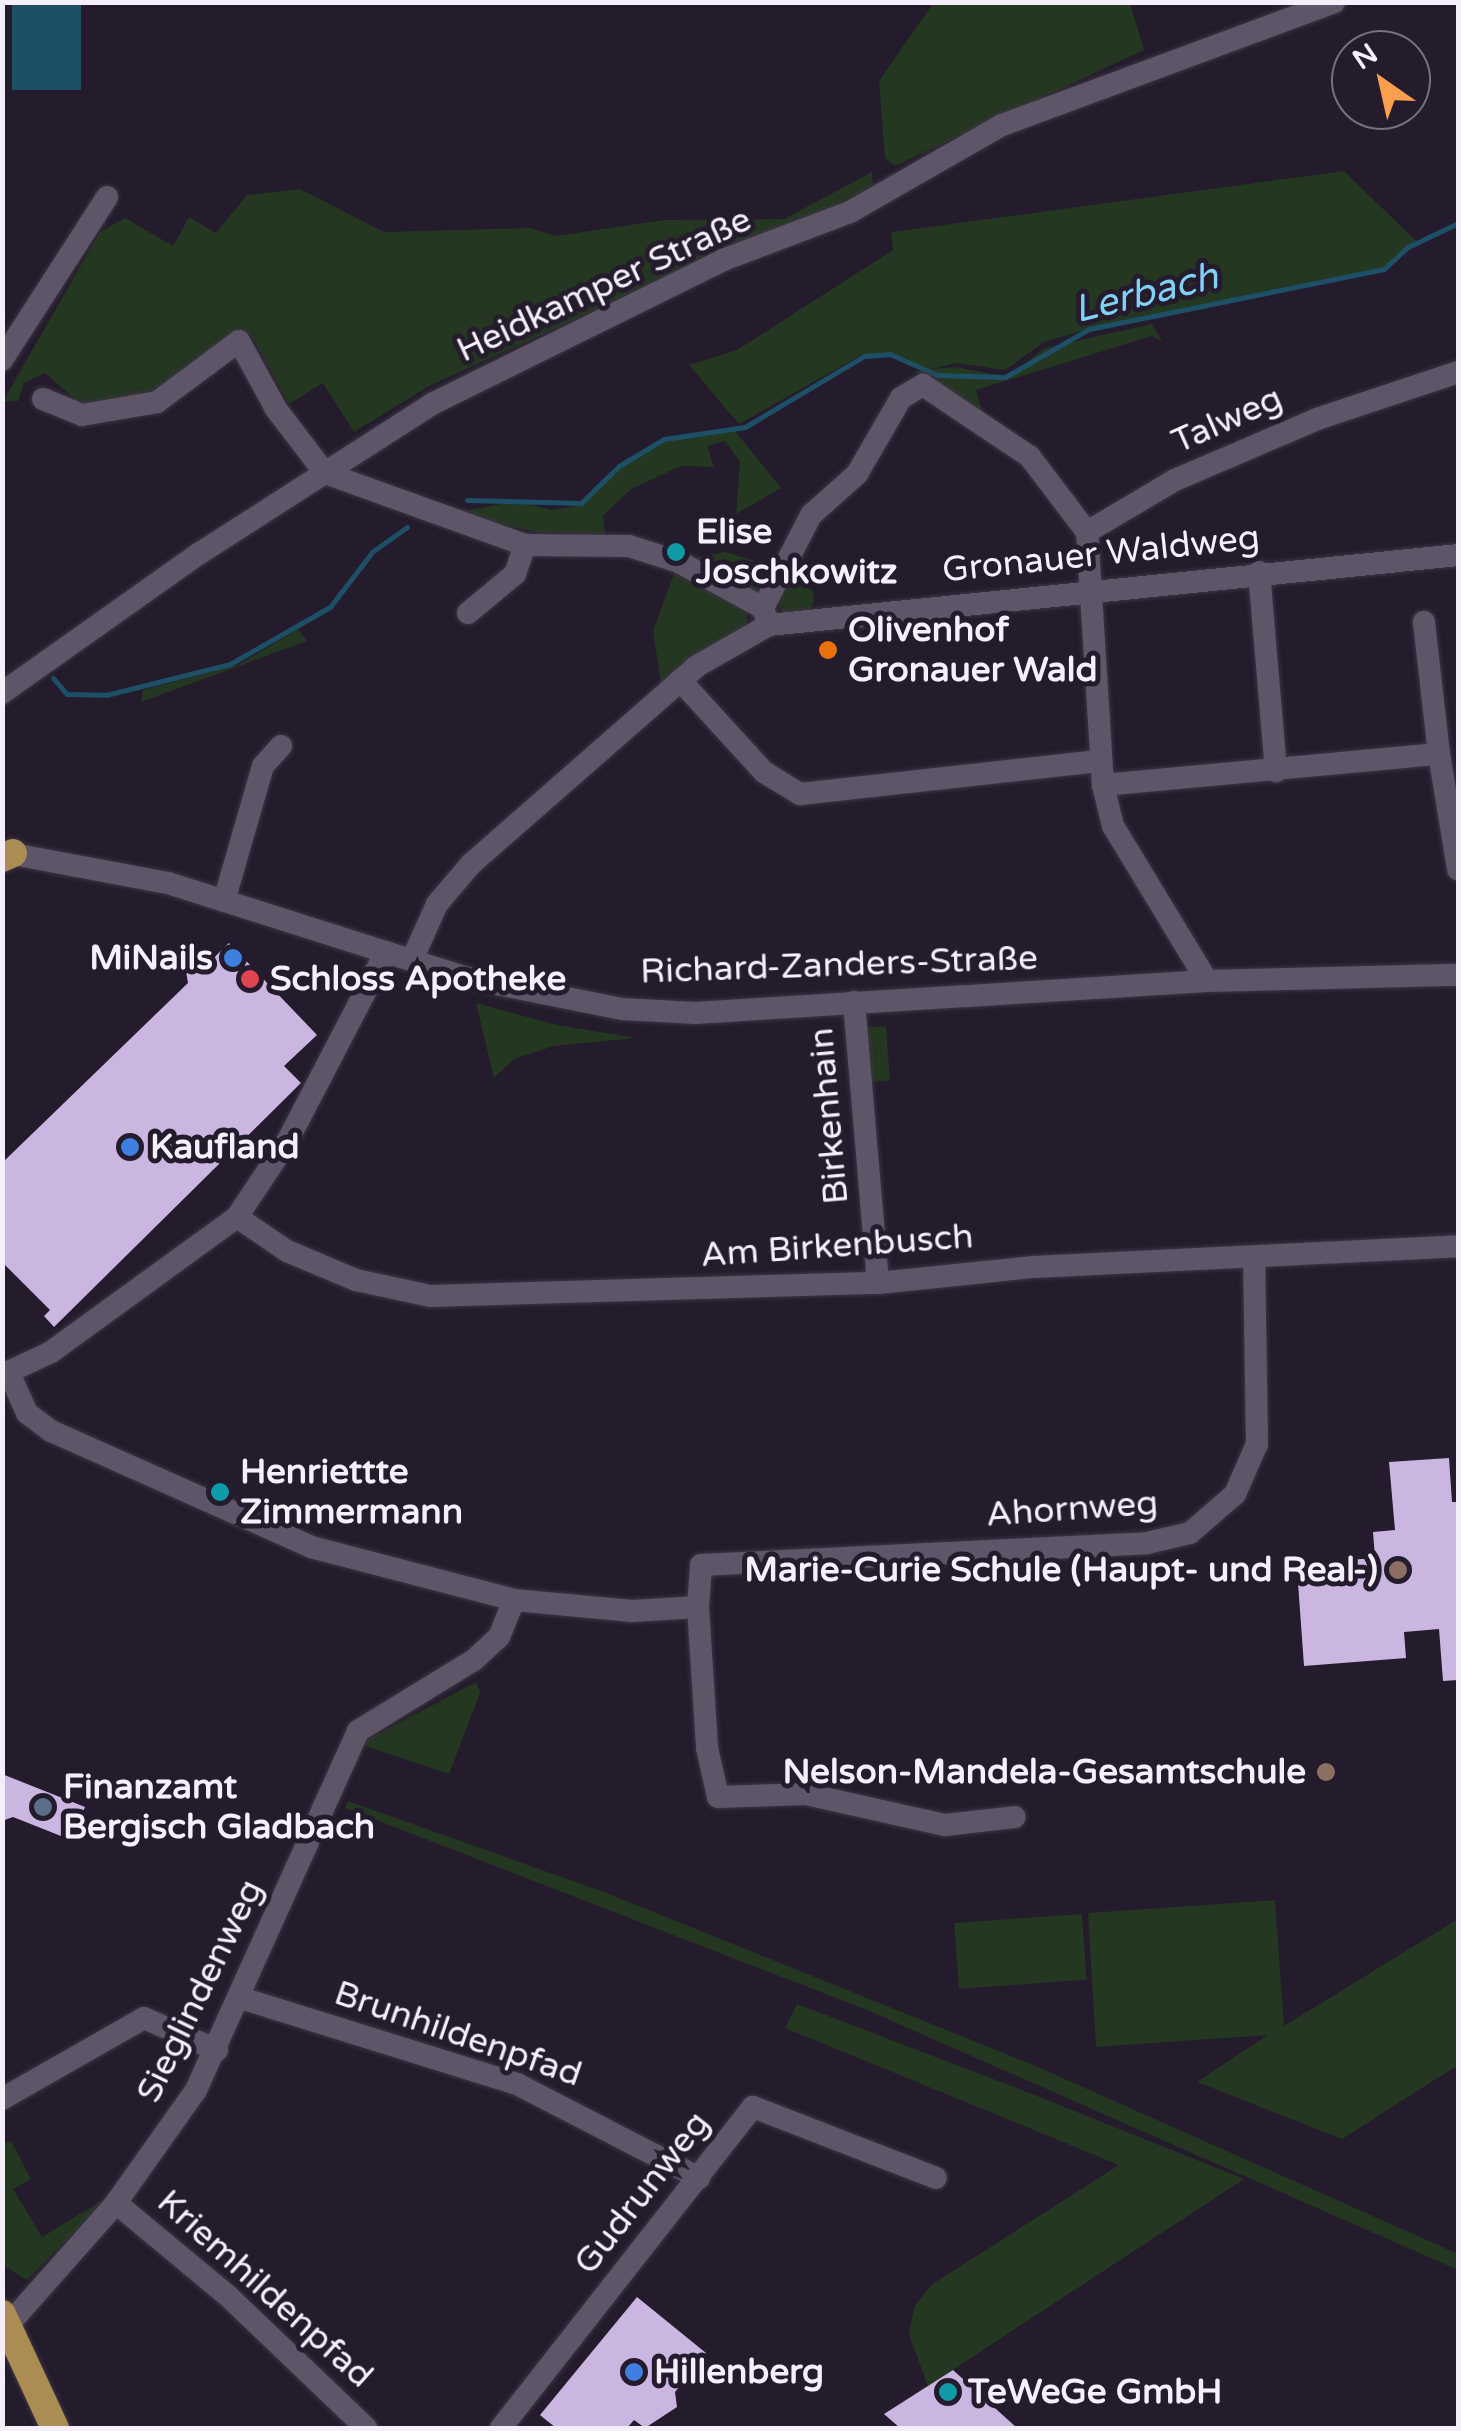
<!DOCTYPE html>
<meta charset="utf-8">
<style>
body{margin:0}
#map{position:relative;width:1461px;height:2431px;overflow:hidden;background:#241b2c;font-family:"Varela Round",sans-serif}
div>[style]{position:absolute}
.green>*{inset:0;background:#243720;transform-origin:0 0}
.round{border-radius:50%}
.water>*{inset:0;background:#1d4f66;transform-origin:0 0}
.stream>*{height:5px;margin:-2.5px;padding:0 2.5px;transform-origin:2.5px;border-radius:2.5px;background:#1d4f66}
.building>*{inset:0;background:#cbb6e1}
.roads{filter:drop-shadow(0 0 2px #3b3542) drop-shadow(0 0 2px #3b3542)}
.minor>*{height:22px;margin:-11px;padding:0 11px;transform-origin:11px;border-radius:11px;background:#5e5568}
.major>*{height:28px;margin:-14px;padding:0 14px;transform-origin:14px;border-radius:14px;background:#ab8c52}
.dots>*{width:28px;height:28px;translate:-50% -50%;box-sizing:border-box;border:5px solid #241b2c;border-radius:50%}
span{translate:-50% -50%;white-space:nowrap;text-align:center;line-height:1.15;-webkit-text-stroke:10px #241b2c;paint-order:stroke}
.street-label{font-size:35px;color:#f4effa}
.poi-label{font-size:35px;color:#f4effa;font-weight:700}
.left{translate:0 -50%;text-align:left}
.right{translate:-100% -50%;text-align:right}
.water-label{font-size:38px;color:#81d0f6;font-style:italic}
.frame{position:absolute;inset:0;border:5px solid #f4effa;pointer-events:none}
.north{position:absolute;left:1331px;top:30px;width:100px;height:100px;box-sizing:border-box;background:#241b2c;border:2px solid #77707e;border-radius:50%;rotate:326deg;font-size:28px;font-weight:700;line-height:40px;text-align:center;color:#f4effa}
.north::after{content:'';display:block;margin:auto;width:35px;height:45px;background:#fa9f4e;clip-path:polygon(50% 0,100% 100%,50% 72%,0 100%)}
</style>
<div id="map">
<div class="green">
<i style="clip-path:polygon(934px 2px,1130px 3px,1144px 50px,895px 166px,885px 158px,879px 81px)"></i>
<i style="clip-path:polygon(1344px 171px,1417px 242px,1387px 270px,1102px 325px,1044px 342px,1005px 370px,955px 363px,926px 371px,890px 354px,863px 354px,739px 424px,689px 365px,737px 350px,893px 250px,891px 232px)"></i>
<i style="clip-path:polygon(872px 172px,873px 184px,834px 210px,716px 249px,714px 256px,431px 385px,354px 432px,323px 383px,289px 404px,251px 335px,239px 329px,169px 383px,125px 401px,84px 407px,45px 373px,24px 383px,18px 401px,3px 401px,100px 232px,125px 218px,173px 246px,189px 217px,216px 233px,247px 195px,300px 189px,384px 232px,530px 228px,556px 236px,664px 220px,784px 219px)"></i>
<i style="clip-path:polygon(1152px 324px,1162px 341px,1152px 336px,976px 390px,984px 417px,915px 371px,956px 367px,1007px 377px,1045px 348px)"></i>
<i style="clip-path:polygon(735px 431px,781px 488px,736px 514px,740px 462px,725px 441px,707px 446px,714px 467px,681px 466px,631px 489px,603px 516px,605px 534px,541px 533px,454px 513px,516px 501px,552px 510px,583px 505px,610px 474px,666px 441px)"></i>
<i style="clip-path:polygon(725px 552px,773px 566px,759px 597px,690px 559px)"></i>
<i style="clip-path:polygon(675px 571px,747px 612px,747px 623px,661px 683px,653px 631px)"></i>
<i class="round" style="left:778px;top:581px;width:36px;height:36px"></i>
<i style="clip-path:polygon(298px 629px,307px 641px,141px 702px,143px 690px,238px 665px)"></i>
<i style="clip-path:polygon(476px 1003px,557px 1025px,636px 1038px,554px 1046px,514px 1059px,494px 1078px)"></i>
<i style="left:886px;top:1026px;width:55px;height:24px;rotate:86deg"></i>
<i style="clip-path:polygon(476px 1682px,480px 1693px,449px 1774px,359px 1744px)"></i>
<i style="clip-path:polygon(348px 1801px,604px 1892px,1031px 2064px,1458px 2254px,1458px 2270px,867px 2010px,345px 1808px)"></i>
<i style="clip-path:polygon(1275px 1900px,1284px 2026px,1458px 1919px,1458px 2065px,1342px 2139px,1197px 2082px,1268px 2035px,1096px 2047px,1088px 1913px)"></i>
<i style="left:1082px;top:1914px;width:66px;height:128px;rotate:86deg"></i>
<i style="clip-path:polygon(797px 2004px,1027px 2092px,1244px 2179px,928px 2386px,909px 2335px,914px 2307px,931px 2285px,1119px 2165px,785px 2028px)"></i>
<i style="clip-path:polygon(11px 2141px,31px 2179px,13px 2189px,42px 2237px,111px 2195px,27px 2280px,3px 2265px,2px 2145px)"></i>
</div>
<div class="water">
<i style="left:12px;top:3px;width:69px;height:87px"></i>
</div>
<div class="stream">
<i style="left:467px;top:500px;width:114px;rotate:1.5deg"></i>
<i style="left:581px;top:503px;width:53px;rotate:-44.2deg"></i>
<i style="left:619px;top:466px;width:52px;rotate:-31deg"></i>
<i style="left:664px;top:439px;width:82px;rotate:-8.4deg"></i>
<i style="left:745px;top:427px;width:139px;rotate:-30.8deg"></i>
<i style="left:864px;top:356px;width:26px;rotate:-4deg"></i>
<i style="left:890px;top:354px;width:51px;rotate:24.1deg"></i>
<i style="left:937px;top:375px;width:68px;rotate:1.7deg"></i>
<i style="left:1005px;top:377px;width:97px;rotate:-29.7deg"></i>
<i style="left:1089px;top:329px;width:301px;rotate:-11.5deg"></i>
<i style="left:1384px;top:269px;width:33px;rotate:-43deg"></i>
<i style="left:1408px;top:247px;width:55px;rotate:-25.6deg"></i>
<i style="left:53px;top:678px;width:21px;rotate:49deg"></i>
<i style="left:67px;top:694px;width:39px;rotate:1deg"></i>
<i style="left:106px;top:695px;width:128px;rotate:-14deg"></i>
<i style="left:230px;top:664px;width:115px;rotate:-29.7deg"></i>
<i style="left:330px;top:607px;width:69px;rotate:-52.6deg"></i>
<i style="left:372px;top:552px;width:43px;rotate:-35.5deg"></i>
</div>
<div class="building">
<i style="clip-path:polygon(229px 943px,317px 1035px,284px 1066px,301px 1083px,54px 1327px,44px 1316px,50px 1310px,2px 1262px,2px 1163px,188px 983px,186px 971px,201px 970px)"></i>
<i style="clip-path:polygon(1449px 1458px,1452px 1502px,1458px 1502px,1458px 1680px,1443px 1681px,1439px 1629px,1404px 1632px,1406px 1658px,1304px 1666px,1298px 1583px,1337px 1580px,1336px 1561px,1375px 1558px,1373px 1532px,1395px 1530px,1389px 1462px)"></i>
<i style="clip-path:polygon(2px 1774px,85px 1807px,71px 1840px,13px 1817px,2px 1821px)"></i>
<i style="clip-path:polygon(637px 2297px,706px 2353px,675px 2392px,677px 2407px,645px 2428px,634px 2420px,627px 2428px,556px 2428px,540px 2415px)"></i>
<i style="clip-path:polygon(953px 2370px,1017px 2428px,900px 2428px,884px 2414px)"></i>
</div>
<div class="roads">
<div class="minor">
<i style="left:2px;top:360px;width:194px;rotate:-57.2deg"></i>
<i style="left:43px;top:399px;width:42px;rotate:22.3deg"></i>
<i style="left:82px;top:415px;width:76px;rotate:-9.8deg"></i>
<i style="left:157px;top:402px;width:102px;rotate:-36.6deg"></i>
<i style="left:239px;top:341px;width:77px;rotate:61.4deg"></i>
<i style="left:276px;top:409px;width:81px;rotate:52.6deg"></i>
<i style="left:325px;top:473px;width:213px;rotate:19.8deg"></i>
<i style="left:525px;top:545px;width:104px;rotate:0.6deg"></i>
<i style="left:629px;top:546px;width:52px;rotate:17.7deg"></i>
<i style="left:679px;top:562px;width:96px;rotate:28.7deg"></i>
<i style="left:763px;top:608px;width:18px;rotate:71deg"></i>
<i style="left:1259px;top:572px;width:200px;rotate:85.1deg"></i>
<i style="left:763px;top:608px;width:105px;rotate:-62.7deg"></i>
<i style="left:811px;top:515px;width:62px;rotate:-41.7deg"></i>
<i style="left:857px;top:474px;width:88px;rotate:-59.9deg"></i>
<i style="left:901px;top:398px;width:26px;rotate:-31deg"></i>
<i style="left:923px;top:385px;width:129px;rotate:33.9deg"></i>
<i style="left:1030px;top:457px;width:94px;rotate:52.8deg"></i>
<i style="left:468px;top:613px;width:61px;rotate:-39.7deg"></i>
<i style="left:515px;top:574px;width:31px;rotate:-71deg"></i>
<i style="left:680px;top:680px;width:125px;rotate:47.6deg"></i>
<i style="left:764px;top:772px;width:42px;rotate:31.4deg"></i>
<i style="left:800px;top:794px;width:303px;rotate:-6.3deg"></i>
<i style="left:2px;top:693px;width:242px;rotate:-35.3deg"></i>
<i style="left:200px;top:553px;width:276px;rotate:-32.7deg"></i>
<i style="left:432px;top:404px;width:325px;rotate:-26.3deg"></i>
<i style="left:723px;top:260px;width:136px;rotate:-20.7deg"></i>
<i style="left:850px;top:212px;width:175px;rotate:-29.8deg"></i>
<i style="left:1002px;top:125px;width:354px;rotate:-20.3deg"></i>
<i style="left:1439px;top:754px;width:117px;rotate:80.6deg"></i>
<i style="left:1103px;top:785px;width:337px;rotate:-5.3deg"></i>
<i style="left:1439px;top:754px;width:133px;rotate:-96.5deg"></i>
<i style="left:2px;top:852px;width:169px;rotate:10.6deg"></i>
<i style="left:168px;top:883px;width:314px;rotate:17.6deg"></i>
<i style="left:467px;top:978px;width:158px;rotate:11.3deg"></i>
<i style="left:622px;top:1009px;width:73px;rotate:3.1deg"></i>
<i style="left:695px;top:1013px;width:513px;rotate:-3.58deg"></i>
<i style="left:1207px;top:981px;width:251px;rotate:-1.4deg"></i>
<i style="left:224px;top:901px;width:141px;rotate:-73.9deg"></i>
<i style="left:263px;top:766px;width:27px;rotate:-48deg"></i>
<i style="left:412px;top:960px;width:61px;rotate:-65.9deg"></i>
<i style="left:437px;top:904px;width:52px;rotate:-49.6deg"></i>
<i style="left:471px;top:864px;width:300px;rotate:-41.2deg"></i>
<i style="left:697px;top:666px;width:83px;rotate:-29.7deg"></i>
<i style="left:769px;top:625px;width:693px;rotate:-5.8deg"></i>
<i style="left:1207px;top:981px;width:181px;rotate:-121.2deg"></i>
<i style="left:1113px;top:826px;width:42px;rotate:-103.7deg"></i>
<i style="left:1103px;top:785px;width:254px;rotate:-93.6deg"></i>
<i style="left:1087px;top:532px;width:102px;rotate:-30.6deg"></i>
<i style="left:1175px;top:480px;width:155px;rotate:-23.2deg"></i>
<i style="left:1317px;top:419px;width:149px;rotate:-18.4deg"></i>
<i style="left:854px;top:1002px;width:282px;rotate:85.1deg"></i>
<i style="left:237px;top:1217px;width:60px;rotate:34.2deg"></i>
<i style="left:287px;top:1251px;width:75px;rotate:22.8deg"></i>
<i style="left:356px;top:1280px;width:76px;rotate:12.2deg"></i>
<i style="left:430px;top:1296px;width:448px;rotate:-1.7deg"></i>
<i style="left:878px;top:1283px;width:157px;rotate:-5.9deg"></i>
<i style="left:1034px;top:1267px;width:425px;rotate:-2.8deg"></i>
<i style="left:2px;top:1375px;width:54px;rotate:-25.1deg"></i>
<i style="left:51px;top:1352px;width:230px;rotate:-36deg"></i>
<i style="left:237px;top:1217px;width:90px;rotate:-56.3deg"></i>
<i style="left:287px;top:1142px;width:214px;rotate:-62.5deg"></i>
<i style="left:10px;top:1375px;width:42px;rotate:65.9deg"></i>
<i style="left:27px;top:1413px;width:30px;rotate:37deg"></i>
<i style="left:51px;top:1431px;width:285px;rotate:24deg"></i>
<i style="left:311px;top:1547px;width:210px;rotate:14.6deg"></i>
<i style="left:514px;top:1600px;width:119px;rotate:5.3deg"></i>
<i style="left:632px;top:1611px;width:66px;rotate:-3.5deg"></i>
<i style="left:698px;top:1607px;width:42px;rotate:-85.9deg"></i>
<i style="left:701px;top:1565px;width:447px;rotate:-2.8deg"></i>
<i style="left:1147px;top:1543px;width:44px;rotate:-13.1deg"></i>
<i style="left:1190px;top:1533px;width:60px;rotate:-40.9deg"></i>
<i style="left:1235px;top:1494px;width:55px;rotate:-66.3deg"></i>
<i style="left:1257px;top:1444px;width:185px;rotate:-90.9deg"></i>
<i style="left:698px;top:1607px;width:141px;rotate:86.3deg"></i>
<i style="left:707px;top:1748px;width:50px;rotate:77.3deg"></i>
<i style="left:718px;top:1797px;width:88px;rotate:-2deg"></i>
<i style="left:806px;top:1794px;width:142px;rotate:12.6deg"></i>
<i style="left:945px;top:1825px;width:70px;rotate:-6.5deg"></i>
<i style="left:241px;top:1998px;width:289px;rotate:17.3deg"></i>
<i style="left:517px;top:2084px;width:205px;rotate:27.3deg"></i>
<i style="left:2px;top:2099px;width:163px;rotate:-29.7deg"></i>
<i style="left:144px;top:2018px;width:80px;rotate:23.7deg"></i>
<i style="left:116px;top:2203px;width:146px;rotate:39.7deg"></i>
<i style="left:228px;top:2296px;width:191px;rotate:43.7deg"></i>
<i style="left:2px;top:2332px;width:172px;rotate:-48.5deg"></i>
<i style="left:116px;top:2203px;width:138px;rotate:-54.7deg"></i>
<i style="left:196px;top:2090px;width:394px;rotate:-65.7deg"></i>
<i style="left:358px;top:1731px;width:136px;rotate:-31.5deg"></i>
<i style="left:474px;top:1660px;width:34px;rotate:-43deg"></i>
<i style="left:499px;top:1637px;width:40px;rotate:-68deg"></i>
<i style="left:501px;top:2428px;width:408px;rotate:-51.9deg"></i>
<i style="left:753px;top:2107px;width:196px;rotate:21.2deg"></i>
</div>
<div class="major">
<i style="left:2px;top:858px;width:12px;rotate:-24deg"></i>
<i style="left:2px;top:2314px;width:126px;rotate:65.1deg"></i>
</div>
</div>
<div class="dots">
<i style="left:676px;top:552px;background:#0f9aa8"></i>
<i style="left:828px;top:650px;background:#e8710a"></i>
<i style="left:233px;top:958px;background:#3f7fe0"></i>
<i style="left:250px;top:979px;background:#e0444e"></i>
<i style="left:130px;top:1147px;background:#3f7fe0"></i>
<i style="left:220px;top:1492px;background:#0f9aa8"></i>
<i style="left:1398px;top:1570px;background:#8d6e63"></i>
<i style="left:1326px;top:1772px;background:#8d6e63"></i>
<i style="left:43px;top:1807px;background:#5c6f8a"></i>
<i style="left:634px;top:2372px;background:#3f7fe0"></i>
<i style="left:948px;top:2392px;background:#0f9aa8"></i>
</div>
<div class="street-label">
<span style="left:604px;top:285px;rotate:-25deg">Heidkamper Straße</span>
<span style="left:1227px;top:420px;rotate:-24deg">Talweg</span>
<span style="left:1101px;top:554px;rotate:-6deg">Gronauer Waldweg</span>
<span style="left:839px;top:965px;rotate:-2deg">Richard-Zanders-Straße</span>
<span style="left:829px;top:1116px;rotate:-95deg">Birkenhain</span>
<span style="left:837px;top:1246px;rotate:-4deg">Am Birkenbusch</span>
<span style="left:1072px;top:1509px;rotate:-4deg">Ahornweg</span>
<span style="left:200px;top:1991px;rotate:-64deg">Sieglindenweg</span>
<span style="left:458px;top:2034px;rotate:19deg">Brunhildenpfad</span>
<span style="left:642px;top:2193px;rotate:-52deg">Gudrunweg</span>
<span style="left:265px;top:2289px;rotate:42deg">Kriemhildenpfad</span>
</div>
<div class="poi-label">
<span class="left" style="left:696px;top:552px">Elise<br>Joschkowitz</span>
<span class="left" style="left:848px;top:650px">Olivenhof<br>Gronauer Wald</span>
<span class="right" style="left:213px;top:958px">MiNails</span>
<span class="left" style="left:270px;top:979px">Schloss Apotheke</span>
<span class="left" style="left:150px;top:1147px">Kaufland</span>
<span class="left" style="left:240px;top:1492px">Henriettte<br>Zimmermann</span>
<span class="right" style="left:1378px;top:1570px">Marie-Curie Schule (Haupt- und Real-)</span>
<span class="right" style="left:1306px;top:1772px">Nelson-Mandela-Gesamtschule</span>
<span class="left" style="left:63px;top:1807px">Finanzamt<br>Bergisch Gladbach</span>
<span class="left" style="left:654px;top:2372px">Hillenberg</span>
<span class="left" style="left:968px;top:2392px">TeWeGe GmbH</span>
</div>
<div class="water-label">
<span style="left:1146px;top:294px;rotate:-14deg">Lerbach</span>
</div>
<div class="frame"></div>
<div class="north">N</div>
</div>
